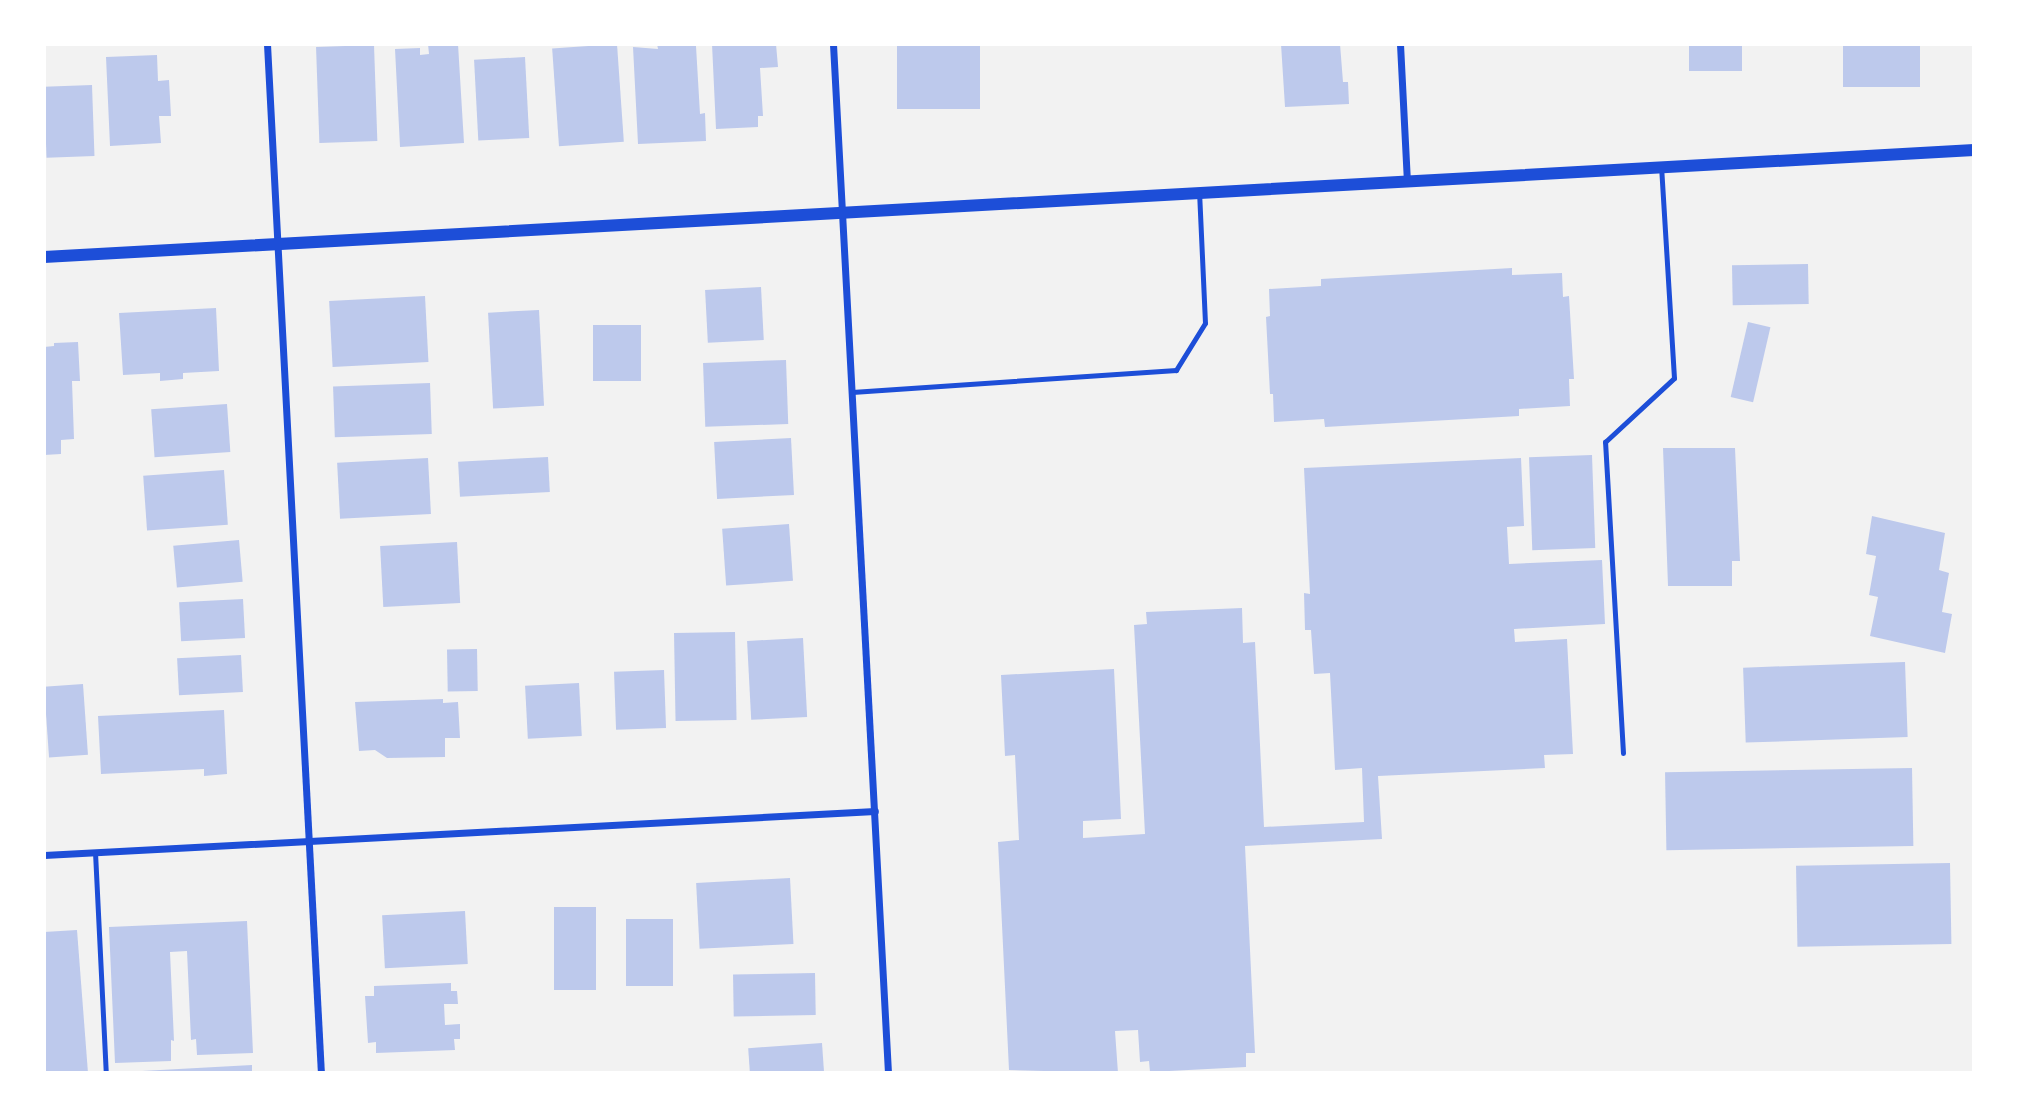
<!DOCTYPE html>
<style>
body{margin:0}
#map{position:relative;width:2018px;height:1117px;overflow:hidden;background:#f2f2f2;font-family:"PT Sans Narrow",sans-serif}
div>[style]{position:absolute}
.building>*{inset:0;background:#bdc9ec;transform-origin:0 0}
.service>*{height:5px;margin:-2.5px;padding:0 2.5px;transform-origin:2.5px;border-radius:2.5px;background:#1d4ed8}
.minor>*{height:7px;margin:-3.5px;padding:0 3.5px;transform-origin:3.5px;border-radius:3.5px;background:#1d4ed8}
.tertiary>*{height:12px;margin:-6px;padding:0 6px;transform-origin:6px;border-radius:6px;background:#1d4ed8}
span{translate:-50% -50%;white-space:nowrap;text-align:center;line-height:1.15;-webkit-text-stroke:5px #fff;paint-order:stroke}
.frame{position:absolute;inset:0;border:46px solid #fff;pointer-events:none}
</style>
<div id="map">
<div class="building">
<i style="clip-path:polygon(428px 44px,458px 44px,464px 143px,400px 147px,395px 49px,420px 48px,420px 55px,429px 54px)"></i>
<i style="left:617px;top:44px;width:98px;height:65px;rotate:86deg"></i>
<i style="clip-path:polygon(657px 44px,696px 46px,700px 114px,705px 113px,706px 141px,638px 144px,633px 47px,658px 49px)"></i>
<i style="clip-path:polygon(712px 44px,776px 44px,778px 67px,760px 68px,763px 116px,758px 116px,758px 127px,716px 129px)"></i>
<i style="left:897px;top:44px;width:83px;height:65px"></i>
<i style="clip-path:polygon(1281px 44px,1340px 44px,1343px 82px,1348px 82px,1349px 104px,1285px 107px)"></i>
<i style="left:1689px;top:44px;width:53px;height:27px"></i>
<i style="left:1843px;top:44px;width:77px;height:43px"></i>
<i style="left:374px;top:45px;width:96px;height:58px;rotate:88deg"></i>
<i style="clip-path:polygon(157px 55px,158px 81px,169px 80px,171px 116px,159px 116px,161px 143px,110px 146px,106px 57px)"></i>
<i style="left:525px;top:57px;width:81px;height:51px;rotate:87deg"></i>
<i style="left:92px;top:85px;width:71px;height:48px;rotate:88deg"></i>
<i style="left:1808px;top:264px;width:40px;height:76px;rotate:89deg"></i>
<i style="clip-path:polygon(1512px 268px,1512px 275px,1562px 273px,1563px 297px,1569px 296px,1574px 379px,1569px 379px,1570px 406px,1519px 409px,1519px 416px,1325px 427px,1324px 419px,1274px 422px,1273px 394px,1270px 394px,1266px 317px,1270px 316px,1269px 289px,1321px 286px,1321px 279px)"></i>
<i style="left:761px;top:287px;width:53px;height:56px;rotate:87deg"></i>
<i style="left:425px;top:296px;width:66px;height:96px;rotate:87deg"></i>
<i style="clip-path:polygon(216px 308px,219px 371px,183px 373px,183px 379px,160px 381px,160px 373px,123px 375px,119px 313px)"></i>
<i style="left:539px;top:310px;width:96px;height:51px;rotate:87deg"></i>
<i style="left:1748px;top:322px;width:23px;height:77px;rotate:13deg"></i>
<i style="left:593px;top:325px;width:48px;height:56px"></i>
<i style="clip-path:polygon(78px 342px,80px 381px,72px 381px,74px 439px,61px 440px,61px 454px,44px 455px,44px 347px,54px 346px,54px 343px)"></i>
<i style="left:786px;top:360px;width:64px;height:83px;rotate:88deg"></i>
<i style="left:430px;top:383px;width:51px;height:97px;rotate:88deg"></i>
<i style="left:227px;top:404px;width:48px;height:76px;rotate:86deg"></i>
<i style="left:791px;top:438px;width:57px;height:77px;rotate:87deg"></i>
<i style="clip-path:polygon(1663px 448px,1735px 448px,1740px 561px,1732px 561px,1732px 586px,1668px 586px)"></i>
<i style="left:1592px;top:455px;width:93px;height:63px;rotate:88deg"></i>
<i style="left:548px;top:457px;width:35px;height:90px;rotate:87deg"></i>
<i style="left:428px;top:458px;width:56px;height:91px;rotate:87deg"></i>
<i style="clip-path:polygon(1521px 458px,1524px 526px,1507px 527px,1509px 564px,1602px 560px,1605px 624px,1514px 629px,1515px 642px,1567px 639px,1573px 754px,1544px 755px,1545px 768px,1378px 776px,1382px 839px,1245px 846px,1255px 1053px,1246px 1053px,1246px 1067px,1150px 1072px,1149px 1061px,1140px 1062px,1138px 1030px,1115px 1031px,1118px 1073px,1009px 1070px,998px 842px,1019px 840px,1015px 755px,1005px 756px,1001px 675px,1114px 669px,1121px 819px,1083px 821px,1083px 838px,1145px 834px,1134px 625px,1147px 624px,1146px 612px,1242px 608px,1243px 643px,1255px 642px,1264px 827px,1364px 822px,1362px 768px,1335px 770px,1330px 673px,1314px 674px,1311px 630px,1305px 630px,1304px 593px,1310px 594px,1304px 468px)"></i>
<i style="left:224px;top:470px;width:55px;height:81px;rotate:86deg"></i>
<i style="clip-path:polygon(1872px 516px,1945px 533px,1939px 570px,1949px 573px,1942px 612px,1952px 614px,1945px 653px,1870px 636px,1878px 597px,1869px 595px,1876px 556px,1866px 554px)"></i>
<i style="left:789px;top:524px;width:57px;height:67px;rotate:86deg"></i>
<i style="left:239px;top:540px;width:42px;height:66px;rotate:85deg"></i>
<i style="left:457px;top:542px;width:61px;height:77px;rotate:87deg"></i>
<i style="left:243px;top:599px;width:39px;height:64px;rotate:87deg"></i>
<i style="left:735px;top:632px;width:88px;height:61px;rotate:89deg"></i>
<i style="left:803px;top:638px;width:79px;height:56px;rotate:87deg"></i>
<i style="left:477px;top:649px;width:42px;height:30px;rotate:89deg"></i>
<i style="left:241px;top:655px;width:37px;height:64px;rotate:87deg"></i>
<i style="left:1905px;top:662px;width:75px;height:162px;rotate:88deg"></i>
<i style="left:664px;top:670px;width:58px;height:50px;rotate:88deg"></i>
<i style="left:579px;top:683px;width:53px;height:54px;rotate:87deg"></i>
<i style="left:83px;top:684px;width:71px;height:39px;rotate:86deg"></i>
<i style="clip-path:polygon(443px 699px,443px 703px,458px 702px,460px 738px,445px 738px,445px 757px,387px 758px,375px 750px,359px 751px,355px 702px)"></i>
<i style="clip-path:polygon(224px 710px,227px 774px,204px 776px,204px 769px,101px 774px,98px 716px)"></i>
<i style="left:1912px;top:768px;width:78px;height:247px;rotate:89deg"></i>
<i style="left:1950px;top:863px;width:81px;height:154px;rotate:89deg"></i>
<i style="left:790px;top:878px;width:66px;height:94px;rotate:87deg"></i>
<i style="left:554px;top:907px;width:42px;height:83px"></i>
<i style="left:465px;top:911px;width:53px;height:83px;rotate:87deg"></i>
<i style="left:626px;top:919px;width:47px;height:67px"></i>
<i style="clip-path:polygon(247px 921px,253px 1053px,197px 1055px,196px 1039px,191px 1040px,187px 951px,170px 952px,174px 1041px,171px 1040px,171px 1061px,115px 1063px,109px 927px)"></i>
<i style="clip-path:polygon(77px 930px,88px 1073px,44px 1073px,44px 932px)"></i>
<i style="left:815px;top:973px;width:42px;height:82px;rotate:89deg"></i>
<i style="clip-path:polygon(451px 983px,451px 991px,457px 991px,458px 1004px,444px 1004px,445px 1025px,460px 1024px,460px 1039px,454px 1039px,455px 1050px,376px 1053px,376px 1042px,368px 1043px,365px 996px,374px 996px,374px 986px)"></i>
<i style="left:822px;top:1043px;width:30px;height:74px;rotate:86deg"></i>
<i style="clip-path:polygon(252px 1065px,252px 1073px,142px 1073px,142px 1071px)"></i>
</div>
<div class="service">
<i style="left:852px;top:392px;width:325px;rotate:-3.9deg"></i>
<i style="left:1176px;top:370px;width:55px;rotate:-58.3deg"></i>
<i style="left:1205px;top:323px;width:130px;rotate:-92.6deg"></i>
<i style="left:1623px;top:753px;width:312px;rotate:-93.3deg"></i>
<i style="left:1605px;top:442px;width:94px;rotate:-42.8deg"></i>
<i style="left:1674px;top:378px;width:210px;rotate:-93.5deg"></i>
<i style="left:95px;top:852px;width:221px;rotate:87.2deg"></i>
</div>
<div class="minor">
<i style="left:267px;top:44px;width:1030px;rotate:87deg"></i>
<i style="left:833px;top:44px;width:1030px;rotate:86.94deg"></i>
<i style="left:1400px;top:44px;width:138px;rotate:87.1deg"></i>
<i style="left:44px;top:855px;width:832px;rotate:-3.03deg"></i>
</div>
<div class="tertiary">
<i style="left:44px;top:257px;width:1933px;rotate:-3.17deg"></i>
</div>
<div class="frame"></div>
</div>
